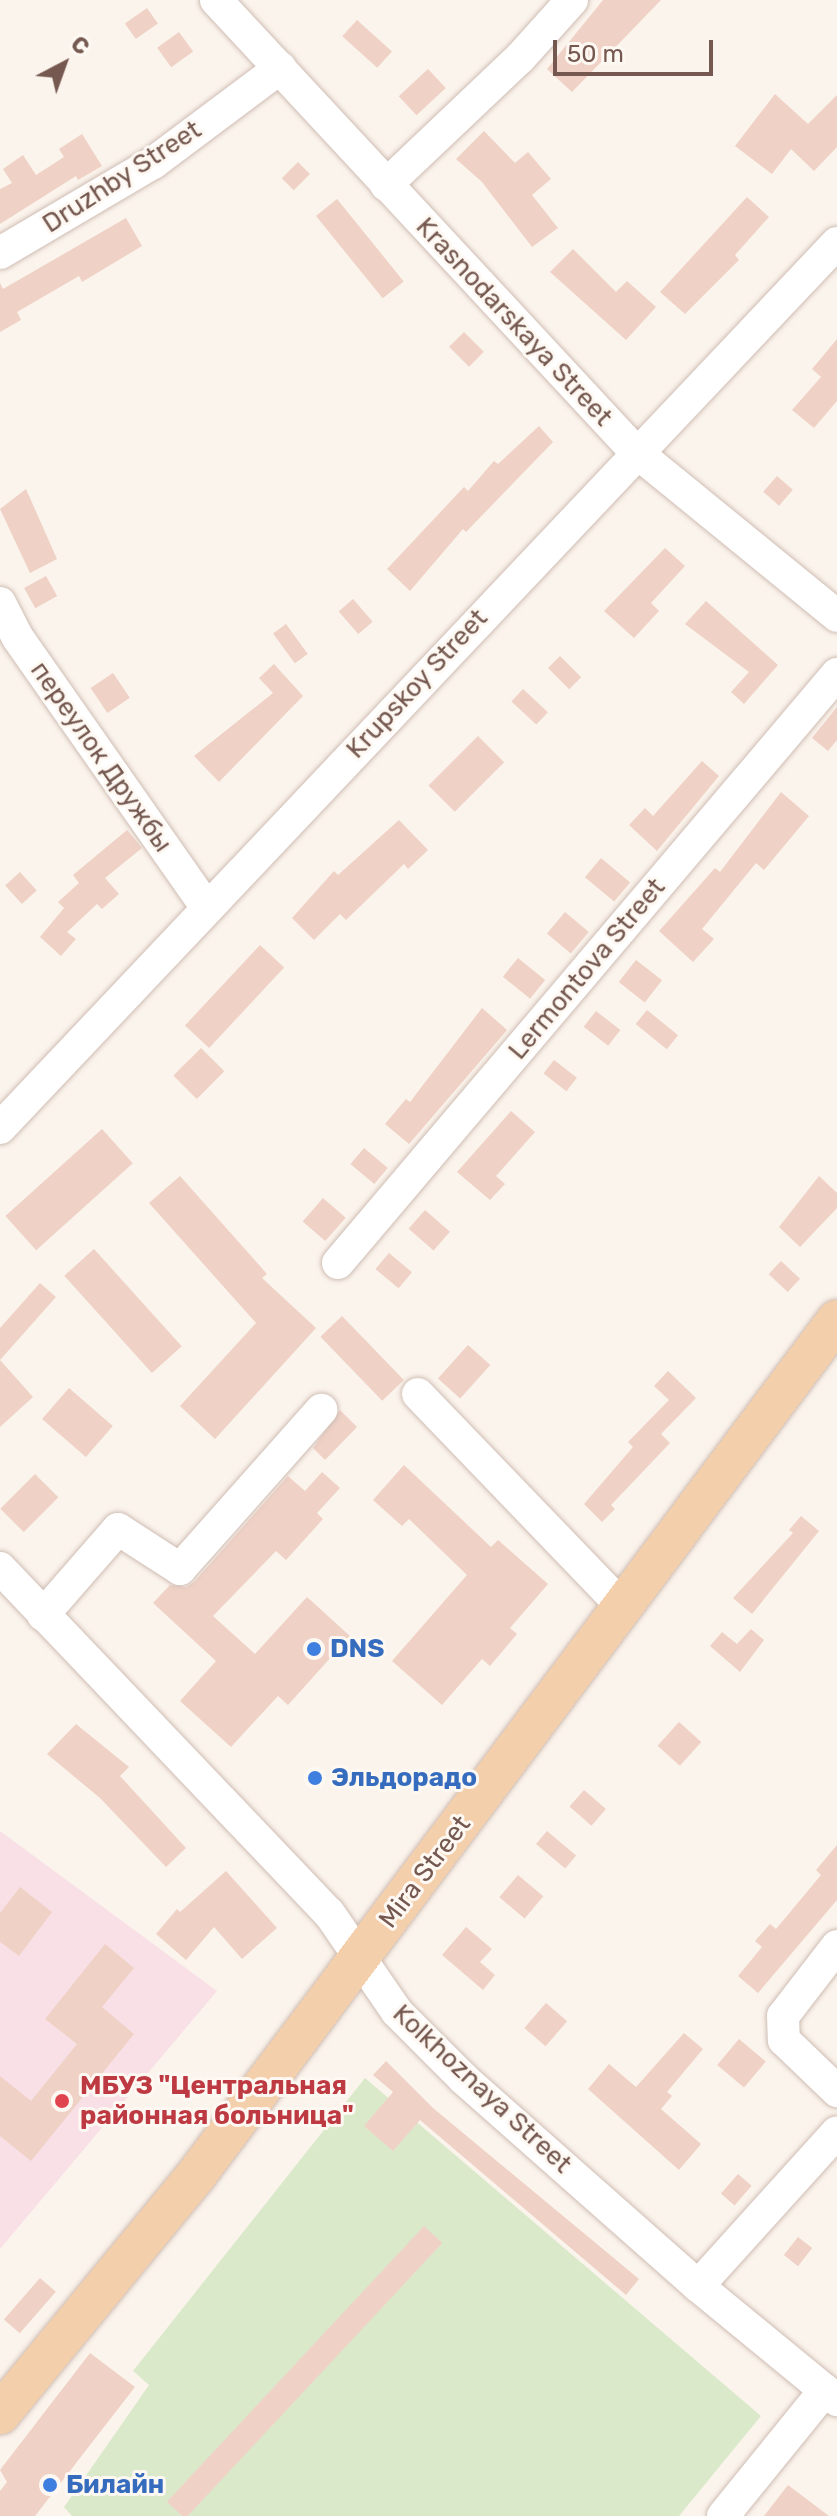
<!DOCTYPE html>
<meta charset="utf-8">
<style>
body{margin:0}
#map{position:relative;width:837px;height:2516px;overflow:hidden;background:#fbf4ec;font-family:Rubik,sans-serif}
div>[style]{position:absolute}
.medical>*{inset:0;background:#f8e0e6}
.green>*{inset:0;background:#dbe9cb}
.building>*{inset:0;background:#efd1c6;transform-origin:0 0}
.roads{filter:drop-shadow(0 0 2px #cfbdb4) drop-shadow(0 0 2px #cfbdb4)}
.minor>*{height:32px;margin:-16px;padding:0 16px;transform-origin:16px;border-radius:16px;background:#fff}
.major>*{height:40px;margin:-20px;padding:0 20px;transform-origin:20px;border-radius:20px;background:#f4cfab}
.dots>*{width:22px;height:22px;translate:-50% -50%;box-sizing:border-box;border:4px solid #fef8f3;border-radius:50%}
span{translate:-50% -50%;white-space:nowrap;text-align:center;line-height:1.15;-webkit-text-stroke:6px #fef8f3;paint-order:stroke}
.street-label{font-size:26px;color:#755950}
.shop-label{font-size:26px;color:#366cbe;font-weight:700}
.left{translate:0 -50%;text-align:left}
.health-label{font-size:26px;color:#be3a42;font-weight:700}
.north{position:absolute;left:24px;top:24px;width:80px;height:80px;-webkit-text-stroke:6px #fef8f3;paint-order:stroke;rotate:41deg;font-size:22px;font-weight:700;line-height:32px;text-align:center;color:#755950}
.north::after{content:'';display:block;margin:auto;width:28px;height:36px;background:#755950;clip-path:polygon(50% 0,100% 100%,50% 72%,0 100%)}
.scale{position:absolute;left:553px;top:40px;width:160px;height:36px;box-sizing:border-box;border:4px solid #755950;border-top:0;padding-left:10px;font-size:24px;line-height:28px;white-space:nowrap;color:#755950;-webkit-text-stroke:6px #fef8f3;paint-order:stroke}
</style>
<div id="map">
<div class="medical">
<i style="clip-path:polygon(0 1831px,217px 1991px,0 2249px)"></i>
</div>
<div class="green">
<i style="clip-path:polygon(365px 2078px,761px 2416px,679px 2516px,72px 2516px,64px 2507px,149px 2385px,133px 2371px)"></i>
</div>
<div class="building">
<i style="clip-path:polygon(603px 0,661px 0,572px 92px,547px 69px)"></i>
<i style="left:147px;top:8px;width:19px;height:27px;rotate:55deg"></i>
<i style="left:357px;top:20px;width:47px;height:22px;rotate:42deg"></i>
<i style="left:179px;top:32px;width:24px;height:27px;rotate:54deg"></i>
<i style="left:428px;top:69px;width:26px;height:40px;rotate:47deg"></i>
<i style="clip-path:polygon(775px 94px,808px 124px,837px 95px,837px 147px,814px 171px,791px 149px,772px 174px,735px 146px)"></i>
<i style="clip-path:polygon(484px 131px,515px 163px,528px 152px,551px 179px,532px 195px,558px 228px,532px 247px,482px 182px,456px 159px)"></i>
<i style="clip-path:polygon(82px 134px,102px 166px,78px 180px,76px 176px,0 224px,0 189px,12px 183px,3px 169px,23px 155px,36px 175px,64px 157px,59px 149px)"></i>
<i style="left:298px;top:162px;width:17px;height:23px;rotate:45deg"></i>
<i style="clip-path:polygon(747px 197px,769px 217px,735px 255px,739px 260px,685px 314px,660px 292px)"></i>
<i style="left:337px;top:199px;width:106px;height:27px;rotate:51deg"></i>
<i style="clip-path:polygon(126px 218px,142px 246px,82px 282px,79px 276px,17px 312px,21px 320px,0 332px,0 283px,3px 289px)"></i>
<i style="clip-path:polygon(573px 249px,616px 292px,627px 281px,656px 307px,626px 340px,550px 272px)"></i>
<i style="left:464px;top:332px;width:28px;height:21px;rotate:45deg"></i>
<i style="clip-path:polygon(837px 339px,837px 401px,814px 428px,792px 410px,821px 377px,812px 369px)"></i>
<i style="clip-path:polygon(539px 426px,553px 442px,466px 532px,463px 529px,410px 591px,387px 569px,464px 487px,468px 491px,494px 461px,498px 464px)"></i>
<i style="left:777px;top:476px;width:21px;height:21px;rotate:41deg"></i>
<i style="clip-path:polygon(26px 489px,57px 559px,30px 573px,0 509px)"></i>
<i style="clip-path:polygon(665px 548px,685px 566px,651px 603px,659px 611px,634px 638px,604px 611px)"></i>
<i style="left:46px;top:576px;width:23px;height:25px;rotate:61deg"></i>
<i style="left:353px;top:599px;width:30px;height:19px;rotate:49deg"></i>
<i style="clip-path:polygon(706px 601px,778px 665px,744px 704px,731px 692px,749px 672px,685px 624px)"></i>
<i style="left:286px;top:624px;width:37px;height:16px;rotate:54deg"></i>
<i style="left:560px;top:656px;width:30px;height:17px;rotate:45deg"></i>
<i style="clip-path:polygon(274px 664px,303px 696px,219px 782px,194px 756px,273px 693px,259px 678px)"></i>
<i style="left:113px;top:673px;width:30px;height:27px;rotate:56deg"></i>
<i style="left:523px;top:689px;width:34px;height:17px;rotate:43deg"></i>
<i style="clip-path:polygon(837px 707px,837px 740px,828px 751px,812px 738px)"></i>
<i style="left:478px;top:736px;width:37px;height:70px;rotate:45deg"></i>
<i style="clip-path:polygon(702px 761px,719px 776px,657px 851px,629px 825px,645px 808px,653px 816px)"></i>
<i style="clip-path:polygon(781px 792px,809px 816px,764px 870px,756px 863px,702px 929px,714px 939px,693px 962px,659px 931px,715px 868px,720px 872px)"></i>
<i style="clip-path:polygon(399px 820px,428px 850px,408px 869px,404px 864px,346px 920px,340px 914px,314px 940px,292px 918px,334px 871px,338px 875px)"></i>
<i style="clip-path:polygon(127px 830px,142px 848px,105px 878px,119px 894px,102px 909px,97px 904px,67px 932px,76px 939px,61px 956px,40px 937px,64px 908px,58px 902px,79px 883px,73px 875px)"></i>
<i style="left:601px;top:858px;width:38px;height:25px;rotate:40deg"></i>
<i style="left:20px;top:872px;width:25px;height:20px;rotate:48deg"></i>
<i style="left:565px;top:912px;width:31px;height:28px;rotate:40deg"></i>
<i style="left:260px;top:945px;width:33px;height:110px;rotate:43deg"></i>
<i style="left:518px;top:958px;width:35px;height:24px;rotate:39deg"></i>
<i style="left:636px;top:960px;width:33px;height:28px;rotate:38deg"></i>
<i style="clip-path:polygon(482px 1008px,507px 1030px,409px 1144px,385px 1124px,406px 1099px,410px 1102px)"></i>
<i style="left:647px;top:1010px;width:40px;height:18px;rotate:39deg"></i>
<i style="left:596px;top:1011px;width:31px;height:20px;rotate:38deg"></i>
<i style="left:201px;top:1048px;width:33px;height:39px;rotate:45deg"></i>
<i style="left:554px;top:1060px;width:29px;height:17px;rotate:38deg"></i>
<i style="clip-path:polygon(511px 1111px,535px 1132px,496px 1176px,505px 1184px,490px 1200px,457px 1172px)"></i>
<i style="left:102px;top:1129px;width:46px;height:130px;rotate:48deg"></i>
<i style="left:364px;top:1148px;width:31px;height:21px;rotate:40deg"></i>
<i style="clip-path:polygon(180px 1176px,267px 1274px,262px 1278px,316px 1328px,215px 1439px,180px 1406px,256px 1323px,149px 1203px)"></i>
<i style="clip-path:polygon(819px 1176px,837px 1193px,837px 1208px,800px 1247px,779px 1227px)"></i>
<i style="left:323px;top:1198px;width:30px;height:31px;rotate:41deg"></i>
<i style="left:425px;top:1210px;width:33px;height:25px;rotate:41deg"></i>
<i style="left:94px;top:1249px;width:131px;height:40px;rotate:48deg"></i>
<i style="left:389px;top:1253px;width:30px;height:21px;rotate:40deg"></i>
<i style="left:781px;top:1261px;width:26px;height:18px;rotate:43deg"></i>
<i style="clip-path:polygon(40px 1283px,56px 1297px,0 1360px,33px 1397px,0 1427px,0 1328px)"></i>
<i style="left:342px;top:1316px;width:89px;height:30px;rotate:46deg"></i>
<i style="left:468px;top:1345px;width:30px;height:45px;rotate:42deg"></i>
<i style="clip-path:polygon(668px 1371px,696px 1398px,661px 1434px,670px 1443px,611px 1505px,615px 1509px,602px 1522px,584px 1504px,633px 1447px,628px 1442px,669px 1400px,654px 1386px)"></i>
<i style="left:69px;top:1388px;width:58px;height:41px;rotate:41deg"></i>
<i style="clip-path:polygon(340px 1410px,357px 1427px,325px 1460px,313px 1448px)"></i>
<i style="clip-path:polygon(404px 1465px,491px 1547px,498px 1540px,548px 1584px,510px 1628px,517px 1634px,490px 1666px,482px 1659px,442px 1705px,392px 1661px,467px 1575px,409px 1519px,402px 1526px,373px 1500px)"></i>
<i style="clip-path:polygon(322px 1472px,340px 1488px,317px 1513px,323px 1519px,286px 1560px,276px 1551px,213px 1616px,255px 1654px,307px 1597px,350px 1636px,288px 1705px,278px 1696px,231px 1747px,180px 1701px,216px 1661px,153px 1603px,170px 1585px,186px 1587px,194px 1582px,288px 1476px,305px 1491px)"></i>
<i style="left:35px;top:1474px;width:33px;height:49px;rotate:45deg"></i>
<i style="clip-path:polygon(801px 1516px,819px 1531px,752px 1614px,733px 1598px,793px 1533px,789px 1530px)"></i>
<i style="clip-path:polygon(751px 1629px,764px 1640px,740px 1672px,710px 1646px,722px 1632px,737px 1644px)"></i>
<i style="left:679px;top:1722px;width:30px;height:32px;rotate:42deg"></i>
<i style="clip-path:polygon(76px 1724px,129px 1767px,120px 1776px,186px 1848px,166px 1867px,100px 1798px,47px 1754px)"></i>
<i style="left:584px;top:1790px;width:29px;height:22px;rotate:41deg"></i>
<i style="left:547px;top:1831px;width:38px;height:17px;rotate:40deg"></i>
<i style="clip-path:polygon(837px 1845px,837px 1900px,758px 1993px,738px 1976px,762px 1947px,755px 1941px,770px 1924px,776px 1929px,821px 1875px,816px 1870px)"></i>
<i style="clip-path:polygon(226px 1871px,277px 1928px,242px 1959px,214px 1927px,186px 1960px,156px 1934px,177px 1909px,180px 1912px)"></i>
<i style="left:518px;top:1875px;width:33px;height:29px;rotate:40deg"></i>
<i style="clip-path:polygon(20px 1887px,52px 1912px,19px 1956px,0 1942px,0 1913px)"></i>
<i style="clip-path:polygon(466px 1927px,492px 1949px,480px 1962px,495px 1975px,483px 1990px,442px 1955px)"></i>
<i style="clip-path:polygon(105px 1944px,134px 1968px,102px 2007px,134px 2034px,31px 2161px,0 2136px,0 2076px,31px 2101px,77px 2044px,45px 2019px)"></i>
<i style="left:546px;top:2003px;width:28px;height:33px;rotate:41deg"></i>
<i style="clip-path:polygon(684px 2033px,703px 2049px,667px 2092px,672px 2096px,661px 2109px,701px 2144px,679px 2170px,588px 2089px,609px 2064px,636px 2087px)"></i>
<i style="left:739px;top:2039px;width:35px;height:34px;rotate:40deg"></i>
<i style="clip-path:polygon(386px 2061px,433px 2108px,639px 2279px,626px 2295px,420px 2120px,393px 2151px,364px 2126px,393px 2092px,373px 2075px)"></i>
<i style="left:738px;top:2174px;width:18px;height:26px;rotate:41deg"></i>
<i style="left:424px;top:2226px;width:25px;height:377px;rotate:43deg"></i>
<i style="left:798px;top:2237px;width:18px;height:23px;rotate:38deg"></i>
<i style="left:40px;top:2278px;width:21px;height:55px;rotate:41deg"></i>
<i style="clip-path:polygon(90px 2353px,135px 2387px,35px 2516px,0 2516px,0 2491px,7px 2482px,0 2470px)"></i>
<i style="clip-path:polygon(788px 2485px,829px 2516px,764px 2516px)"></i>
</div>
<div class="roads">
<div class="minor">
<i style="left:216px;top:0;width:616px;rotate:47.11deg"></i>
<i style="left:635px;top:451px;width:261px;rotate:39.2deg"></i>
<i style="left:386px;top:185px;width:185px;rotate:-43.5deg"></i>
<i style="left:520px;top:58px;width:78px;rotate:-48.1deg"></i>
<i style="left:0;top:253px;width:178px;rotate:-30.5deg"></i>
<i style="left:153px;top:163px;width:159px;rotate:-36.8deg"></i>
<i style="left:0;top:603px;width:39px;rotate:63deg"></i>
<i style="left:18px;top:638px;width:330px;rotate:55deg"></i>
<i style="left:0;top:1128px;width:1218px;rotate:-46.6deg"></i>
<i style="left:338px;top:1263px;width:772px;rotate:-49.73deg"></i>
<i style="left:418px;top:1394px;width:297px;rotate:46.1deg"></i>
<i style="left:0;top:1568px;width:477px;rotate:46.4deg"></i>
<i style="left:329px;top:1913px;width:120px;rotate:55.5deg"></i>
<i style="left:397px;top:2012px;width:95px;rotate:45deg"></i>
<i style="left:464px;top:2079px;width:312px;rotate:41.5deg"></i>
<i style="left:698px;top:2286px;width:180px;rotate:39.4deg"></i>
<i style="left:43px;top:1615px;width:114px;rotate:-48.9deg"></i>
<i style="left:118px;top:1529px;width:74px;rotate:32.8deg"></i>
<i style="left:180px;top:1569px;width:213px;rotate:-48.4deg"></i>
<i style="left:837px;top:1946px;width:88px;rotate:127.6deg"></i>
<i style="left:783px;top:2016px;width:24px;rotate:88deg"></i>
<i style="left:784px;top:2040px;width:74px;rotate:43.9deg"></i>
<i style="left:698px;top:2286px;width:207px;rotate:-47.9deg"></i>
<i style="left:723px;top:2516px;width:162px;rotate:-51deg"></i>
</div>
<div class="major">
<i style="left:0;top:2414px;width:310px;rotate:-50.6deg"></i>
<i style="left:197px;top:2174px;width:1067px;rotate:-53.15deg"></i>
</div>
</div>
<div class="dots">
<i style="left:314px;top:1649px;background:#3f7fe0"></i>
<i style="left:315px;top:1778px;background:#3f7fe0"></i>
<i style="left:62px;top:2101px;background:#e0444e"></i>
<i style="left:50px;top:2485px;background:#3f7fe0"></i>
</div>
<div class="street-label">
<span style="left:122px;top:177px;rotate:-33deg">Druzhby Street</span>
<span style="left:514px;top:322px;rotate:47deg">Krasnodarskaya Street</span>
<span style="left:417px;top:684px;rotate:-47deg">Krupskoy Street</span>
<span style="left:101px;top:757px;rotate:55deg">переулок Дружбы</span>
<span style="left:587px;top:969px;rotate:-50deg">Lermontova Street</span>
<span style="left:425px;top:1872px;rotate:-53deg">Mira Street</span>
<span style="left:482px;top:2089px;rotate:43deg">Kolkhoznaya Street</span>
</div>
<div class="shop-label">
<span class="left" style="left:330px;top:1649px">DNS</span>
<span class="left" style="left:331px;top:1778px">Эльдорадо</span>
<span class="left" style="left:66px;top:2485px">Билайн</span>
</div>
<div class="health-label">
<span class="left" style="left:80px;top:2101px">МБУЗ "Центральная<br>районная больница"</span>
</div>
<div class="north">С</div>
<div class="scale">50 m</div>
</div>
